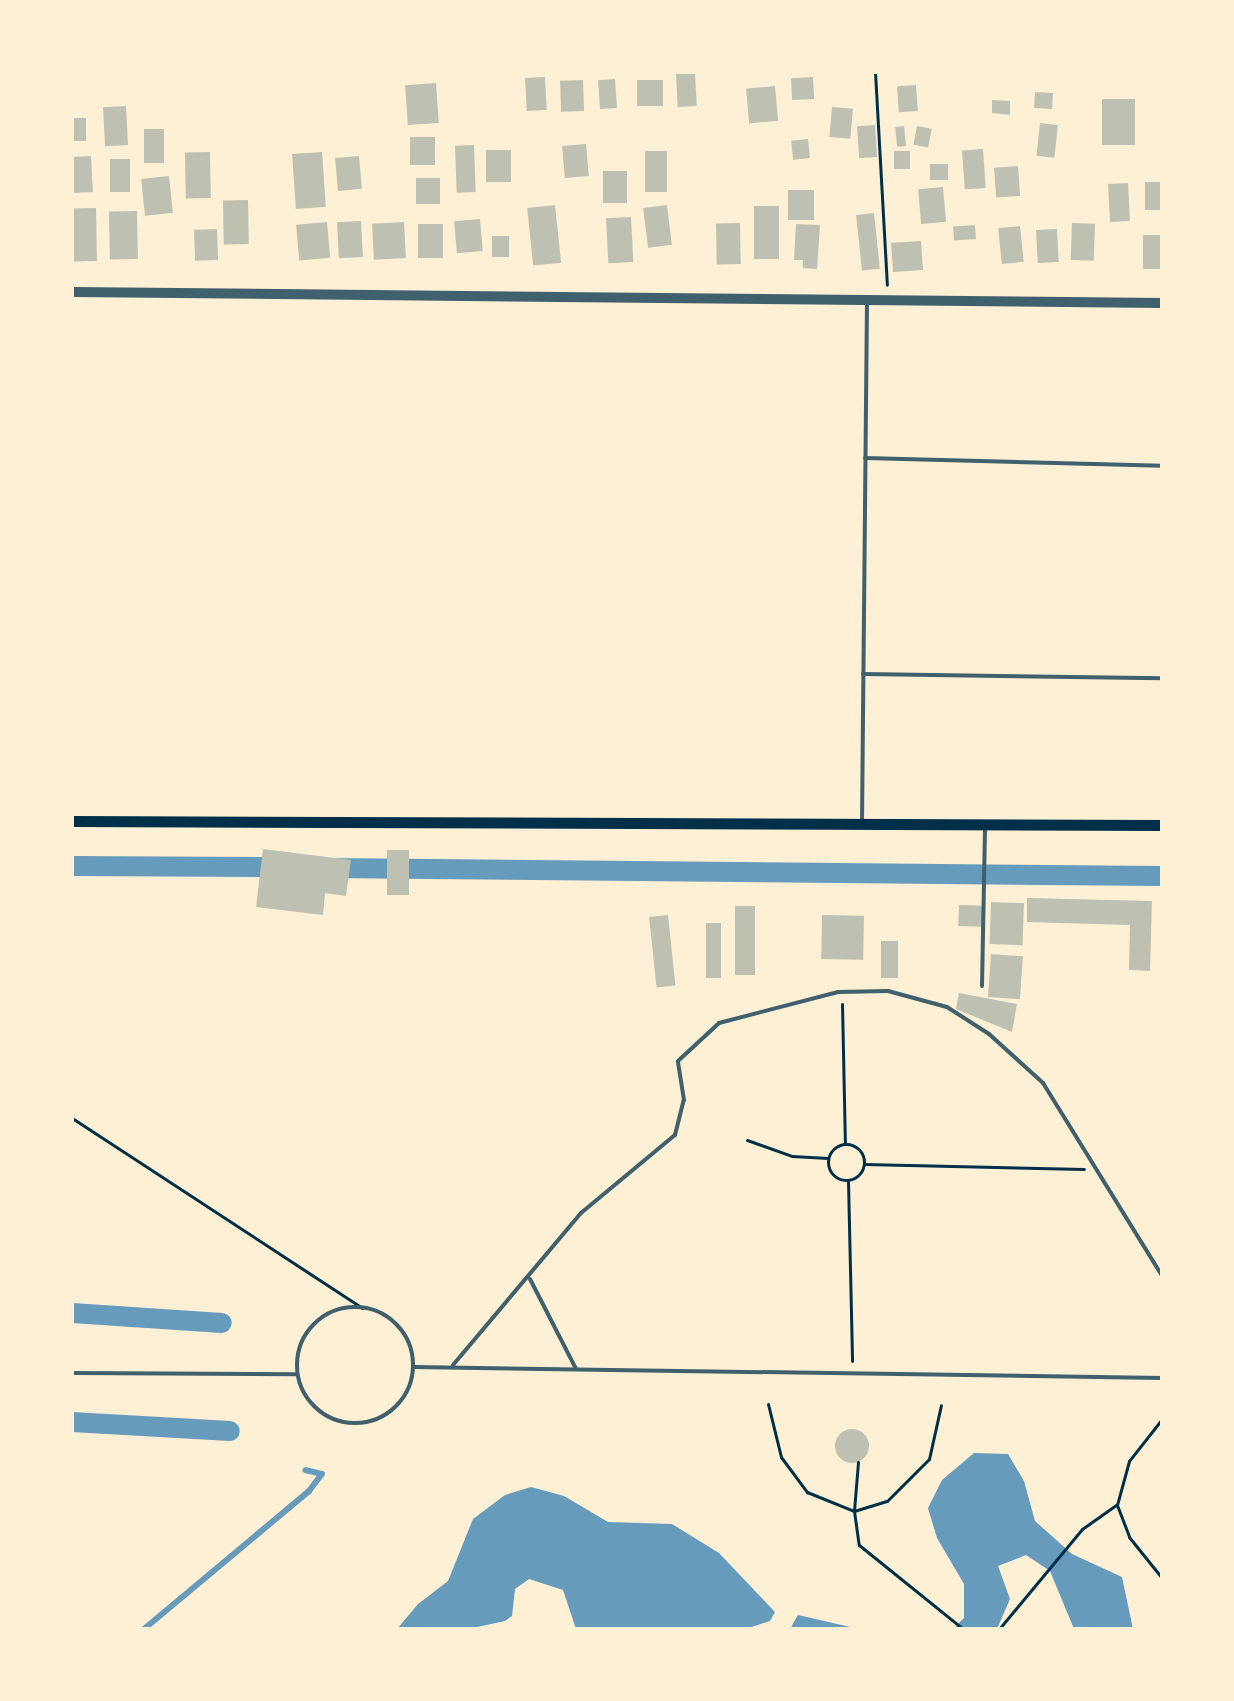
<!DOCTYPE html>
<style>
body{margin:0}
#map{position:relative;width:1234px;height:1701px;overflow:hidden;background:#fdf0d5;font-family:"Alegreya Sans",sans-serif}
div>[style]{position:absolute}
.water>*{inset:0;background:#669bbc}
.stream>*{height:6px;margin:-3px;padding:0 3px;transform-origin:3px;border-radius:3px;background:#669bbc}
.canal>*{height:20px;margin:-10px;padding:0 10px;transform-origin:10px;border-radius:10px;background:#669bbc}
.building>*{inset:0;background:#bec0b2;transform-origin:0 0}
.round{border-radius:50%}
.path>*{height:3px;margin:-1.5px;padding:0 1.5px;transform-origin:1.5px;border-radius:1.5px;background:#003049}
.path>.ring{margin:-1.5px;padding:0;box-sizing:content-box;background:none;border:3px solid #003049;border-radius:50%}
.service>*{height:4px;margin:-2px;padding:0 2px;transform-origin:2px;border-radius:2px;background:#3f606c}
.service>.ring{margin:-2px;padding:0;box-sizing:content-box;background:none;border:4px solid #3f606c;border-radius:50%}
.tertiary>*{height:10px;margin:-5px;padding:0 5px;transform-origin:5px;border-radius:5px;background:#3f606c}
.secondary>*{height:11px;margin:-5.5px;padding:0 5.5px;transform-origin:5.5px;border-radius:5.5px;background:#003049}
span{translate:-50% -50%;white-space:nowrap;text-align:center;line-height:1.15;-webkit-text-stroke:7px #fdf0d5;paint-order:stroke}
.frame{position:absolute;inset:0;border:74px solid #fdf0d5;pointer-events:none}
</style>
<div id="map">
<div class="water">
<i style="clip-path:polygon(974px 1453px,1008px 1454px,1024px 1481px,1035px 1521px,1072px 1554px,1122px 1577px,1133px 1629px,1074px 1629px,1050px 1571px,1026px 1555px,998px 1566px,1010px 1599px,997px 1629px,953px 1629px,964px 1618px,964px 1584px,937px 1538px,928px 1508px,942px 1480px)"></i>
<i style="clip-path:polygon(531px 1487px,564px 1496px,608px 1522px,672px 1524px,719px 1553px,775px 1612px,770px 1621px,745px 1629px,576px 1629px,563px 1590px,529px 1579px,515px 1589px,512px 1616px,505px 1621px,468px 1629px,397px 1629px,418px 1604px,448px 1581px,473px 1519px,505px 1495px)"></i>
<i style="clip-path:polygon(798px 1615px,859px 1629px,790px 1629px)"></i>
</div>
<div class="stream">
<i style="left:144px;top:1629px;width:215px;rotate:-39.9deg"></i>
<i style="left:309px;top:1491px;width:21px;rotate:-53deg"></i>
<i style="left:322px;top:1474px;width:17px;rotate:-167deg"></i>
</div>
<div class="canal">
<i style="left:72px;top:866px;width:216px;rotate:0.3deg"></i>
<i style="left:324px;top:868px;width:838px;rotate:0.55deg"></i>
<i style="left:72px;top:1313px;width:150px;rotate:3.8deg"></i>
<i style="left:72px;top:1422px;width:158px;rotate:3.3deg"></i>
</div>
<div class="building">
<i style="left:695px;top:73px;width:33px;height:19px;rotate:87deg"></i>
<i style="left:545px;top:77px;width:33px;height:20px;rotate:87deg"></i>
<i style="left:813px;top:77px;width:22px;height:22px;rotate:87deg"></i>
<i style="left:615px;top:79px;width:29px;height:17px;rotate:86deg"></i>
<i style="left:583px;top:80px;width:31px;height:23px;rotate:88deg"></i>
<i style="left:637px;top:80px;width:26px;height:26px"></i>
<i style="left:436px;top:83px;width:40px;height:31px;rotate:86deg"></i>
<i style="left:916px;top:85px;width:26px;height:19px;rotate:86deg"></i>
<i style="left:775px;top:86px;width:35px;height:29px;rotate:85deg"></i>
<i style="left:1035px;top:92px;width:18px;height:16px;rotate:3deg"></i>
<i style="left:1135px;top:99px;width:46px;height:33px;rotate:90deg"></i>
<i style="clip-path:polygon(992px 100px,1010px 101px,1010px 115px,992px 113px)"></i>
<i style="left:126px;top:106px;width:39px;height:23px;rotate:87deg"></i>
<i style="left:832px;top:107px;width:21px;height:30px;rotate:5deg"></i>
<i style="left:86px;top:118px;width:23px;height:14px;rotate:90deg"></i>
<i style="left:1040px;top:123px;width:18px;height:33px;rotate:6deg"></i>
<i style="left:875px;top:125px;width:32px;height:18px;rotate:86deg"></i>
<i style="left:904px;top:126px;width:20px;height:9px;rotate:84deg"></i>
<i style="left:917px;top:126px;width:15px;height:19px;rotate:11deg"></i>
<i style="left:144px;top:129px;width:20px;height:34px"></i>
<i style="left:410px;top:137px;width:25px;height:28px"></i>
<i style="left:808px;top:139px;width:19px;height:17px;rotate:84deg"></i>
<i style="left:586px;top:144px;width:32px;height:24px;rotate:85deg"></i>
<i style="left:474px;top:145px;width:47px;height:19px;rotate:88deg"></i>
<i style="left:983px;top:149px;width:39px;height:21px;rotate:86deg"></i>
<i style="left:486px;top:150px;width:25px;height:32px"></i>
<i style="left:645px;top:151px;width:22px;height:41px"></i>
<i style="left:894px;top:151px;width:16px;height:18px"></i>
<i style="left:210px;top:152px;width:46px;height:25px;rotate:89deg"></i>
<i style="left:322px;top:152px;width:55px;height:30px;rotate:86deg"></i>
<i style="left:91px;top:156px;width:36px;height:19px;rotate:87deg"></i>
<i style="left:359px;top:156px;width:33px;height:24px;rotate:85deg"></i>
<i style="left:110px;top:159px;width:20px;height:33px"></i>
<i style="left:948px;top:164px;width:16px;height:18px;rotate:90deg"></i>
<i style="left:1018px;top:166px;width:30px;height:24px;rotate:86deg"></i>
<i style="left:603px;top:171px;width:24px;height:32px"></i>
<i style="left:169px;top:176px;width:37px;height:28px;rotate:84deg"></i>
<i style="left:416px;top:178px;width:24px;height:26px"></i>
<i style="left:1145px;top:182px;width:17px;height:28px"></i>
<i style="left:1128px;top:183px;width:38px;height:20px;rotate:87deg"></i>
<i style="left:943px;top:187px;width:35px;height:25px;rotate:85deg"></i>
<i style="left:788px;top:190px;width:26px;height:30px"></i>
<i style="left:248px;top:200px;width:44px;height:25px;rotate:89deg"></i>
<i style="left:555px;top:205px;width:58px;height:28px;rotate:84deg"></i>
<i style="left:667px;top:205px;width:40px;height:24px;rotate:83deg"></i>
<i style="left:754px;top:206px;width:25px;height:53px"></i>
<i style="left:96px;top:208px;width:53px;height:24px;rotate:89deg"></i>
<i style="left:137px;top:211px;width:48px;height:28px;rotate:89deg"></i>
<i style="left:874px;top:213px;width:56px;height:18px;rotate:84deg"></i>
<i style="left:631px;top:217px;width:45px;height:25px;rotate:87deg"></i>
<i style="left:480px;top:219px;width:32px;height:26px;rotate:85deg"></i>
<i style="left:361px;top:221px;width:36px;height:24px;rotate:87deg"></i>
<i style="left:327px;top:222px;width:36px;height:31px;rotate:85deg"></i>
<i style="left:404px;top:222px;width:36px;height:32px;rotate:87deg"></i>
<i style="left:740px;top:223px;width:41px;height:24px;rotate:89deg"></i>
<i style="left:1072px;top:223px;width:23px;height:37px;rotate:2deg"></i>
<i style="left:418px;top:224px;width:25px;height:34px"></i>
<i style="clip-path:polygon(796px 224px,820px 225px,817px 269px,803px 268px,803px 260px,794px 260px)"></i>
<i style="left:975px;top:225px;width:14px;height:22px;rotate:86deg"></i>
<i style="left:1020px;top:226px;width:36px;height:22px;rotate:84deg"></i>
<i style="left:217px;top:229px;width:31px;height:23px;rotate:88deg"></i>
<i style="left:1057px;top:229px;width:33px;height:21px;rotate:87deg"></i>
<i style="left:1162px;top:235px;width:34px;height:19px;rotate:90deg"></i>
<i style="left:492px;top:236px;width:17px;height:21px"></i>
<i style="left:921px;top:241px;width:29px;height:30px;rotate:86deg"></i>
<i style="clip-path:polygon(263px 849px,351px 860px,346px 896px,325px 893px,323px 915px,256px 907px)"></i>
<i style="left:387px;top:850px;width:22px;height:45px"></i>
<i style="clip-path:polygon(1027px 898px,1152px 901px,1150px 971px,1129px 970px,1130px 925px,1027px 922px)"></i>
<i style="left:991px;top:902px;width:33px;height:42px;rotate:2deg"></i>
<i style="left:959px;top:905px;width:25px;height:21px;rotate:2deg"></i>
<i style="left:735px;top:906px;width:20px;height:69px"></i>
<i style="left:668px;top:915px;width:71px;height:19px;rotate:84deg"></i>
<i style="left:822px;top:915px;width:42px;height:44px;rotate:1deg"></i>
<i style="left:706px;top:923px;width:15px;height:55px"></i>
<i style="left:881px;top:941px;width:17px;height:37px"></i>
<i style="left:991px;top:954px;width:32px;height:43px;rotate:4deg"></i>
<i style="clip-path:polygon(959px 993px,1017px 1004px,1012px 1032px,956px 1009px)"></i>
<i class="round" style="left:835px;top:1429px;width:34px;height:34px"></i>
</div>
<div class="path">
<i style="left:875px;top:72px;width:213px;rotate:86.8deg"></i>
<i style="left:842px;top:1004px;width:140px;rotate:88.8deg"></i>
<i style="left:72px;top:1118px;width:347px;rotate:33.2deg"></i>
<i style="left:747px;top:1140px;width:48px;rotate:19.6deg"></i>
<i style="left:792px;top:1156px;width:36px;rotate:3deg"></i>
<i class="ring" style="left:828px;top:1144px;width:33px;height:33px"></i>
<i style="left:864px;top:1164px;width:220px;rotate:1.3deg"></i>
<i style="left:848px;top:1181px;width:180px;rotate:88.7deg"></i>
<i style="left:768px;top:1404px;width:55px;rotate:76.2deg"></i>
<i style="left:781px;top:1457px;width:44px;rotate:53.4deg"></i>
<i style="left:807px;top:1492px;width:51px;rotate:22deg"></i>
<i style="left:854px;top:1511px;width:34px;rotate:-17deg"></i>
<i style="left:887px;top:1501px;width:59px;rotate:-45deg"></i>
<i style="left:929px;top:1459px;width:55px;rotate:-77.5deg"></i>
<i style="left:1162px;top:1419px;width:53px;rotate:128.2deg"></i>
<i style="left:1129px;top:1461px;width:46px;rotate:105.3deg"></i>
<i style="left:1117px;top:1505px;width:34px;rotate:69deg"></i>
<i style="left:1129px;top:1537px;width:53px;rotate:51.2deg"></i>
<i style="left:858px;top:1462px;width:49px;rotate:94.7deg"></i>
<i style="left:854px;top:1511px;width:34px;rotate:82deg"></i>
<i style="left:859px;top:1545px;width:134px;rotate:38.9deg"></i>
<i style="left:999px;top:1629px;width:130px;rotate:-50.3deg"></i>
<i style="left:1082px;top:1529px;width:42px;rotate:-35.2deg"></i>
</div>
<div class="service">
<i style="left:865px;top:458px;width:297px;rotate:1.5deg"></i>
<i style="left:863px;top:674px;width:299px;rotate:0.8deg"></i>
<i style="left:862px;top:822px;width:519px;rotate:-89.45deg"></i>
<i style="left:982px;top:986px;width:161px;rotate:-88.9deg"></i>
<i style="left:530px;top:1279px;width:101px;rotate:62.9deg"></i>
<i class="ring" style="left:297px;top:1307px;width:112px;height:112px"></i>
<i style="left:453px;top:1365px;width:199px;rotate:-49.9deg"></i>
<i style="left:581px;top:1213px;width:122px;rotate:-39.7deg"></i>
<i style="left:675px;top:1135px;width:36px;rotate:-76deg"></i>
<i style="left:684px;top:1100px;width:39px;rotate:-99deg"></i>
<i style="left:678px;top:1061px;width:56px;rotate:-42.8deg"></i>
<i style="left:719px;top:1023px;width:123px;rotate:-14.6deg"></i>
<i style="left:838px;top:992px;width:50px;rotate:-1.1deg"></i>
<i style="left:888px;top:991px;width:61px;rotate:15.2deg"></i>
<i style="left:947px;top:1007px;width:50px;rotate:32.7deg"></i>
<i style="left:989px;top:1034px;width:73px;rotate:42.2deg"></i>
<i style="left:1043px;top:1083px;width:227px;rotate:58.3deg"></i>
<i style="left:414px;top:1367px;width:748px;rotate:0.84deg"></i>
<i style="left:72px;top:1373px;width:224px;rotate:0.3deg"></i>
</div>
<div class="tertiary">
<i style="left:72px;top:292px;width:1090px;rotate:0.58deg"></i>
</div>
<div class="secondary">
<i style="left:72px;top:821px;width:1090px;rotate:0.21deg"></i>
</div>
<div class="frame"></div>
</div>
